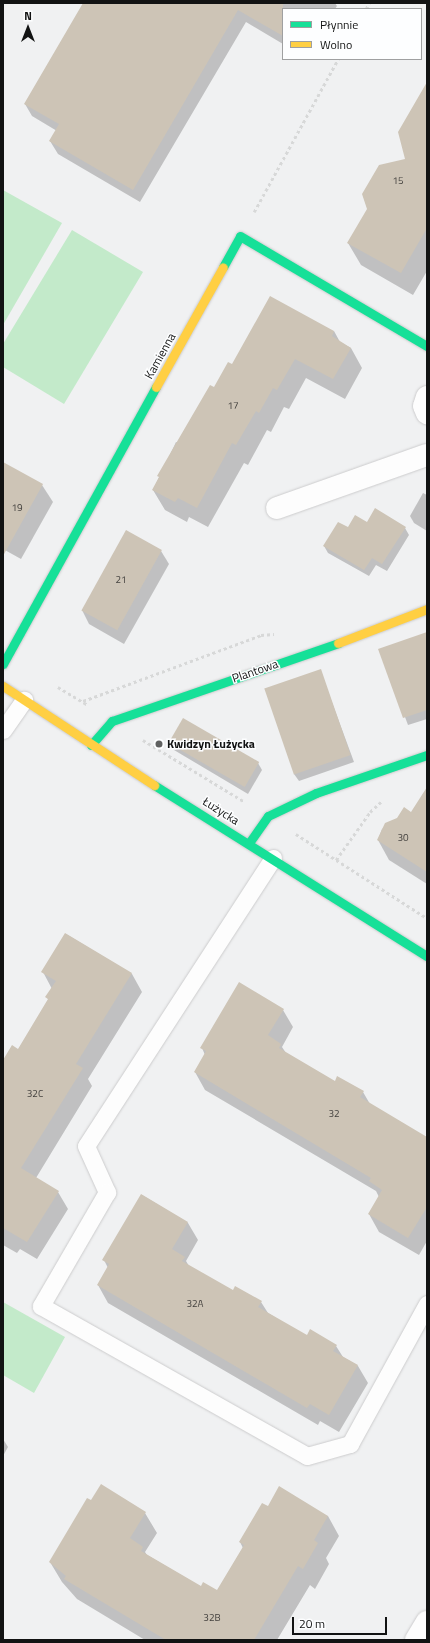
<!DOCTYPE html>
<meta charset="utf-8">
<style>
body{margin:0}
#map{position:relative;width:430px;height:1643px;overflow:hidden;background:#f0f1f2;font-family:"Titillium Web",sans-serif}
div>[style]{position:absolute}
.green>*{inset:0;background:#c3eaca}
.shadow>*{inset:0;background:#0003}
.building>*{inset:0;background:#cdc4b6;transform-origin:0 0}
.path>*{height:2.5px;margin-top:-1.25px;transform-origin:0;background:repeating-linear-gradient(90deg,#d7d8d8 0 3px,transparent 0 6px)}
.roads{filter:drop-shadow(0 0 1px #cccccd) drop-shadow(0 0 1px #cccccd)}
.lane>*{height:17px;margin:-8.5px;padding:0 8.5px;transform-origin:8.5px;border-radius:8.5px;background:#fdfdfd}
.street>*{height:22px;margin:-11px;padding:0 11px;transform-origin:11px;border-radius:11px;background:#fdfdfd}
.fast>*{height:9px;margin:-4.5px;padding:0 4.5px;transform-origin:4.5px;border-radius:4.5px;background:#16e098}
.slow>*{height:9px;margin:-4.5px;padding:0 4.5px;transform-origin:4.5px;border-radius:4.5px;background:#ffcf43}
.dots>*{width:11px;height:11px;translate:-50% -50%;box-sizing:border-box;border:2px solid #fdfeff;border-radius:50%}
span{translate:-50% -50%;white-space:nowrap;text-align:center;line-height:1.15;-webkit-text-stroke:3px #fdfeff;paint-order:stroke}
.number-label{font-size:10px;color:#413f3c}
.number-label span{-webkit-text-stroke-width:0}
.street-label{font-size:12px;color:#121313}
.poi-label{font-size:12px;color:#121313;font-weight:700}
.left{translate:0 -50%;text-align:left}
.frame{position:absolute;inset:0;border:4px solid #121313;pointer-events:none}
.legend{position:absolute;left:282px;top:8px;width:140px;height:52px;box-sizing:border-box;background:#fdfeff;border:1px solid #9fa0a1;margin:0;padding:5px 7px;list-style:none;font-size:12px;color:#121313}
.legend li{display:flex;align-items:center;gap:8px;height:20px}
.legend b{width:20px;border:1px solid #9fa0a1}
.north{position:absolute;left:8px;top:8px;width:40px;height:40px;-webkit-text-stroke:3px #fdfeff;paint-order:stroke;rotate:0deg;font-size:11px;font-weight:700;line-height:16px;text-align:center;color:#121313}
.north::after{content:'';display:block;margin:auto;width:14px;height:18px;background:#121313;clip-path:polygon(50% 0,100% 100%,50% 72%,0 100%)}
.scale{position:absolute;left:292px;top:1617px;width:95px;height:18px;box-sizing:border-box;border:2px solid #121313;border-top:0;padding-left:5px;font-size:12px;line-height:14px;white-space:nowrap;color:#121313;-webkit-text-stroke:3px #fdfeff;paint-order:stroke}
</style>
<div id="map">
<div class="green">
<i style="clip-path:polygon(3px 190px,62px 223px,3px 325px)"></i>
<i style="clip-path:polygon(72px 230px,143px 272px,64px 404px,3px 367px,3px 344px)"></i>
<i style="clip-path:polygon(3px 1302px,65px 1337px,34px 1393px,3px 1375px)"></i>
</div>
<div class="shadow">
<i style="clip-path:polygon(84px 3px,335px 3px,337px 6px,335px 9px,283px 9px,283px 44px,246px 22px,140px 202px,58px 154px,50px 141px,57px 131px,32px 116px,25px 104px)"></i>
<i style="clip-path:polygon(427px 108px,427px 271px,413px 295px,361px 265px,348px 243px,406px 159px)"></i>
<i style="clip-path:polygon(334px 331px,340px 342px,351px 348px,362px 368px,345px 399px,306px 378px,289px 409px,284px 407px,271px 432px,267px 430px,248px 465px,244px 463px,208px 527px,189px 517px,187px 522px,165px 510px,153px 490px,176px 442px,179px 443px,214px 388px,232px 365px)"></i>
<i style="clip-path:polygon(3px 463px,42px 485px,53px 502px,21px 559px,3px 549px)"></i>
<i style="clip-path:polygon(423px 493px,427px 495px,427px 531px,414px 523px,410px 516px)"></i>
<i style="clip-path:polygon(367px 523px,405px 528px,409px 535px,387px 571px,376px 565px,369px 576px,328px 553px,324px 546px,348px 529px)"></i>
<i style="clip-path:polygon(161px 551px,169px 564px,124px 644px,89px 624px,82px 610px)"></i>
<i style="clip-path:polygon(427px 633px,427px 719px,408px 725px,380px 650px)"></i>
<i style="clip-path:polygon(320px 670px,354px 762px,299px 781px,294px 774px)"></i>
<i style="clip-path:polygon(170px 743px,258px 763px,262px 770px,248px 794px,174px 750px)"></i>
<i style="clip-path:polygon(427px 807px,427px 884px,389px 860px,378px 840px,382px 829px,398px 818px)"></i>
<i style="clip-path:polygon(66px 934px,132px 974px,142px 992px,88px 1079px,92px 1086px,36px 1178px,58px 1192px,68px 1209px,37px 1259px,20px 1249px,17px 1253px,3px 1245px,3px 1062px,18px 1050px,49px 1001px,47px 997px,52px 989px,43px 972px)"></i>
<i style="clip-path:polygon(283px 1010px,293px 1027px,282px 1047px,286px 1053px,335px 1082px,363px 1092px,370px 1104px,427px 1138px,427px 1241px,419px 1255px,379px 1232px,369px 1214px,379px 1197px,376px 1191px,205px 1090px,195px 1072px,205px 1055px,202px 1048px)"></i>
<i style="clip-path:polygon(142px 1195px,188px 1223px,198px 1240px,186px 1261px,189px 1266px,233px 1292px,261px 1302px,268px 1313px,307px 1337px,336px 1346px,343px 1357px,358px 1366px,368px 1383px,339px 1432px,320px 1421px,318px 1425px,108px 1303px,98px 1285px,108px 1268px,104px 1260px)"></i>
<i style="clip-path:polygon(3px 1439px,8px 1447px,3px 1456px)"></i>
<i style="clip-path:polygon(268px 1508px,328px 1516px,339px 1536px,326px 1558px,329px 1564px,315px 1589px,310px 1585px,277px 1640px,145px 1640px,77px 1599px,62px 1582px,50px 1562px,145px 1513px,157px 1533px,145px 1552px,147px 1555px,201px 1587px,217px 1592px,243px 1548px,240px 1542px)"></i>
</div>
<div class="building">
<i style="clip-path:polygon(83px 3px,283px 3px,283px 36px,238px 10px,133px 190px,49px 141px,59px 124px,24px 104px)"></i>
<i style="clip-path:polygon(427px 82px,427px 228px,401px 273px,347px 243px,367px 209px,362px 194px,379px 165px,405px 159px,398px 132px)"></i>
<i style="clip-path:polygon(270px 296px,334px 331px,332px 336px,351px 348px,333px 379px,295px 359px,277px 390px,273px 388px,259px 413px,256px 411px,236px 445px,232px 443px,197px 508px,178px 498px,175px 502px,152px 490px,159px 477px,157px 476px,210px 385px,214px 387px,228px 362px,232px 364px)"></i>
<i style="clip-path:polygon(3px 462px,43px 484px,3px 556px)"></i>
<i style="clip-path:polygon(375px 508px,406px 527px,382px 564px,372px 558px,364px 570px,323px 546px,338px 522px,348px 527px,355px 515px,367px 522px)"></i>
<i style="left:126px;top:530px;width:41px;height:92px;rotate:29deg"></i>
<i style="clip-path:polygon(427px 632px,427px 710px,403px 718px,378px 649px)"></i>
<i style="left:321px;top:669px;width:91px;height:60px;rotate:71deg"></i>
<i style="left:183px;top:718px;width:88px;height:29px;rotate:30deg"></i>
<i style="clip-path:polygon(427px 787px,427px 872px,377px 840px,385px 823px,397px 818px,404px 807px,411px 812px)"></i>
<i style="clip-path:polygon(65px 933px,132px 973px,76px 1064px,83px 1068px,21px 1168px,59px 1191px,27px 1242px,3px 1228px,3px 1060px,12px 1045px,18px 1049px,48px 999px,45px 997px,56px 981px,41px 972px)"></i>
<i style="clip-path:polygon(239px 982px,284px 1009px,268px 1035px,281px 1044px,279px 1048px,335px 1081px,337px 1076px,364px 1091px,360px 1097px,427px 1137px,427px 1207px,408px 1238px,368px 1214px,382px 1190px,369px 1181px,371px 1178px,194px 1072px,206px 1051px,200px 1048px)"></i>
<i style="clip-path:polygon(141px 1194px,188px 1222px,172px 1249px,185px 1257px,182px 1261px,233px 1290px,235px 1286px,262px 1301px,258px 1307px,307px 1335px,310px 1329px,337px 1345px,333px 1351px,358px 1365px,329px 1415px,310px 1404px,307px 1408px,97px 1285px,109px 1264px,102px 1260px)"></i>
<i style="clip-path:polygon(101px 1484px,146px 1512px,130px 1538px,143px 1547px,141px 1551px,201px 1586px,203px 1582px,217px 1590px,244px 1545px,239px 1542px,262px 1503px,268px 1506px,279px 1486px,328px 1516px,314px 1540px,318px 1543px,303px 1569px,298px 1566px,254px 1640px,166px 1640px,64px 1579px,66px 1576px,49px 1562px,87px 1498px,91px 1500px)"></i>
</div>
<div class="path">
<i style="left:366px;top:9px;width:7px;rotate:-63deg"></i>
<i style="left:254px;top:212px;width:175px;rotate:-61.2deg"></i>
<i style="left:58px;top:687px;width:35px;rotate:31deg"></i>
<i style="left:83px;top:701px;width:190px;rotate:-20.3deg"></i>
<i style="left:261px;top:635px;width:13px;rotate:-4deg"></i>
<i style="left:143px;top:740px;width:119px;rotate:31.3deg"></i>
<i style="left:296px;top:834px;width:156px;rotate:32.7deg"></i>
<i style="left:336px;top:860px;width:59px;rotate:-54.7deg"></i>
<i style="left:370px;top:812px;width:16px;rotate:-43deg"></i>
</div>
<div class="roads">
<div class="lane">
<i style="left:3px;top:730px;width:37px;rotate:-55deg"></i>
<i style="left:273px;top:858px;width:343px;rotate:123deg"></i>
<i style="left:86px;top:1146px;width:51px;rotate:65.5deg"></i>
<i style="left:107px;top:1192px;width:132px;rotate:120.1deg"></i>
<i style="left:41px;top:1306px;width:305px;rotate:29.4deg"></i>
<i style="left:307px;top:1456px;width:45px;rotate:-15.6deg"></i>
<i style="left:350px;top:1444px;width:160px;rotate:-61.2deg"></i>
</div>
<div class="street">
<i style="left:427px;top:397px;width:9px;rotate:108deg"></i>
<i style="left:424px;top:406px;width:8px;rotate:67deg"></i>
<i style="left:277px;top:508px;width:159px;rotate:-19.5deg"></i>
<i style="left:416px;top:1640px;width:21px;rotate:-59deg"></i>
</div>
<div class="fast">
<i style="left:223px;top:267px;width:35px;rotate:-61deg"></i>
<i style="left:240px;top:236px;width:217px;rotate:30.5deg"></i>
<i style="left:3px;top:664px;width:316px;rotate:-61.1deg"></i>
<i style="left:91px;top:745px;width:32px;rotate:-49deg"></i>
<i style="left:112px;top:721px;width:239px;rotate:-19deg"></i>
<i style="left:154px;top:785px;width:322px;rotate:32.1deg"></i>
<i style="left:249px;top:843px;width:33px;rotate:-55deg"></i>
<i style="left:268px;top:816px;width:53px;rotate:-25.6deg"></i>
<i style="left:316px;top:793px;width:117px;rotate:-18.9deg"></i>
</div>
<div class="slow">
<i style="left:156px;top:387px;width:137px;rotate:-60.8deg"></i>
<i style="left:338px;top:643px;width:95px;rotate:-20.9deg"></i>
<i style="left:3px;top:686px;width:181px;rotate:33.3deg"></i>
</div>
</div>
<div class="dots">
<i style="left:159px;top:744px;background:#606161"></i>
</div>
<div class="number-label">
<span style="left:398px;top:181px">15</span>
<span style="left:233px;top:406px">17</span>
<span style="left:17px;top:508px">19</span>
<span style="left:121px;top:580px">21</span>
<span style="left:403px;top:838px">30</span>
<span style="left:35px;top:1094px">32C</span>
<span style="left:334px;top:1114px">32</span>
<span style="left:195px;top:1304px">32A</span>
<span style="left:212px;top:1618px">32B</span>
</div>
<div class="street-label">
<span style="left:160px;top:356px;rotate:-61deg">Kamienna</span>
<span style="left:255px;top:671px;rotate:-19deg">Plantowa</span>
<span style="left:221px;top:811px;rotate:32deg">Łużycka</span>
</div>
<div class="poi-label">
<span class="left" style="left:167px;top:744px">Kwidzyn Łużycka</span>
</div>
<div class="frame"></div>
<ul class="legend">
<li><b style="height:5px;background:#16e098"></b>Płynnie</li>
<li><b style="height:5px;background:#ffcf43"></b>Wolno</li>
</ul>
<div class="north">N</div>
<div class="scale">20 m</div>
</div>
